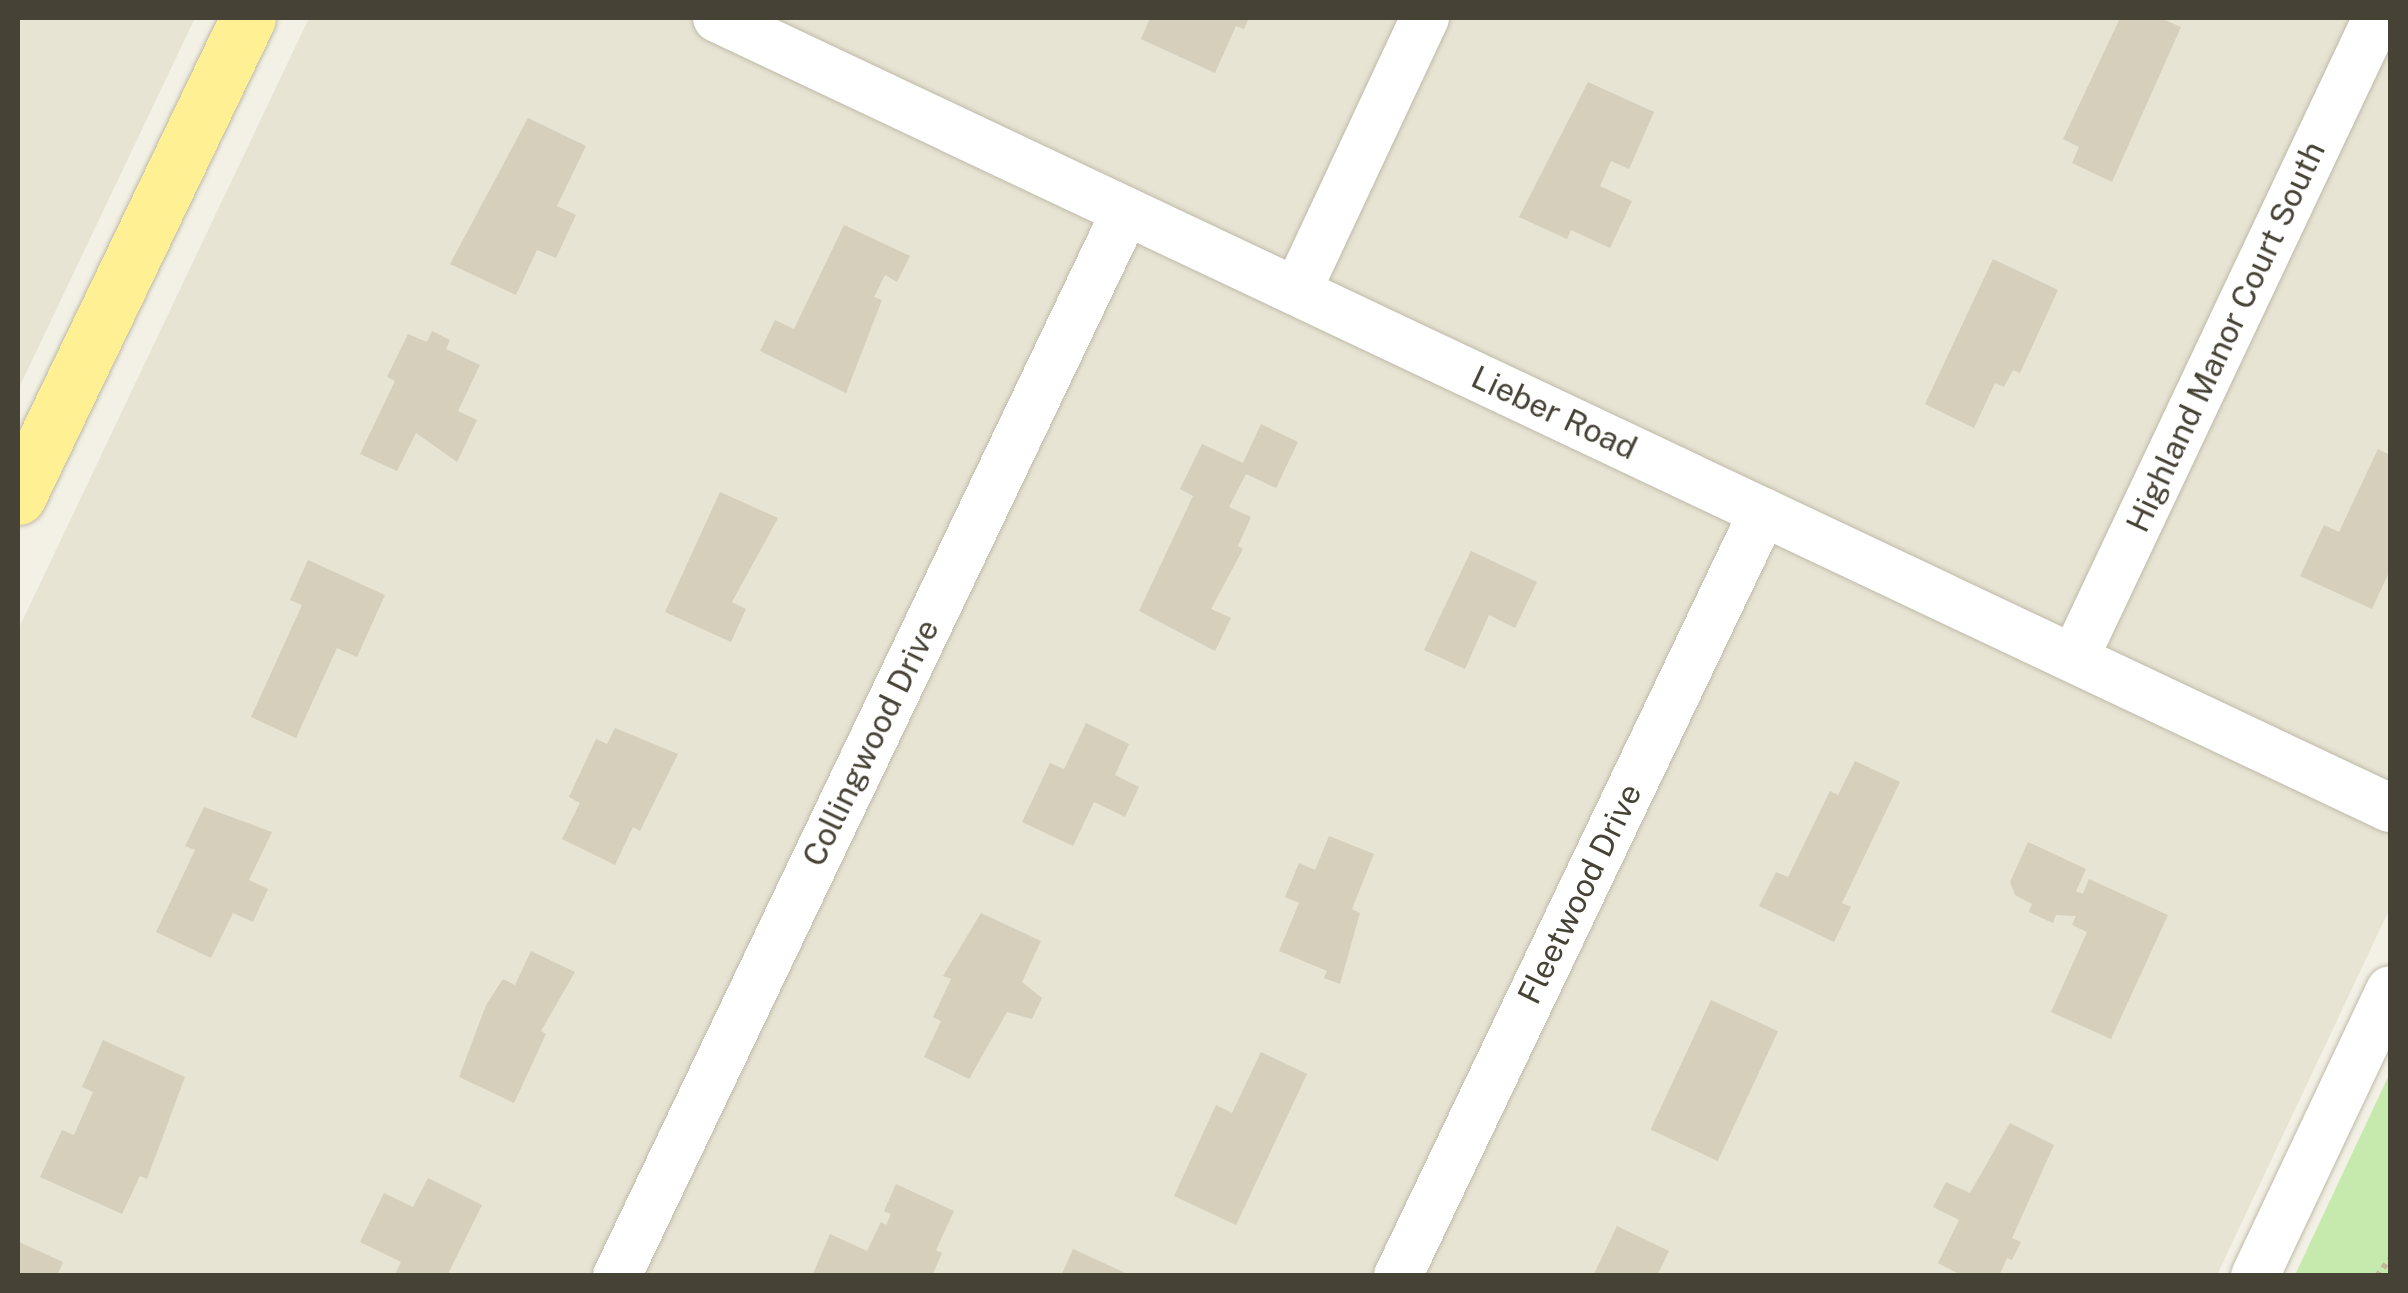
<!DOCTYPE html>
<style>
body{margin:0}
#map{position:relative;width:2408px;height:1293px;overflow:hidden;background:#f3f1e6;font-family:"Public Sans",sans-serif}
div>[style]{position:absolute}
.residential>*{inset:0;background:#e7e4d4}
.green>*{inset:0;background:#c6e9ae}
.building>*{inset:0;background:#d5cfbb;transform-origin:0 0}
.path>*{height:6px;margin-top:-3px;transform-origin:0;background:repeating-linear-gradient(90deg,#c1b999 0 5px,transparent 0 10px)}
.roads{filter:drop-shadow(0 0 2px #bfbaa8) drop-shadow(0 0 2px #bfbaa8)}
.minor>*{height:48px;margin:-24px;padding:0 24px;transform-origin:24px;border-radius:24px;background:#fff}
.major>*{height:55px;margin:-27.5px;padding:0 27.5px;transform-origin:27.5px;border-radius:27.5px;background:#fff093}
span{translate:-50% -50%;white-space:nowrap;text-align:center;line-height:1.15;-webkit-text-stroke:10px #fff;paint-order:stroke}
.street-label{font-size:32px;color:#464235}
.frame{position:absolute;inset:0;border:20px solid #464235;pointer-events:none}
</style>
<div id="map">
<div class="residential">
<i style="clip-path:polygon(18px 18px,195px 18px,18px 390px)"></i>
<i style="clip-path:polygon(309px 18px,2390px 18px,2390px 908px,2217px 1275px,18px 1275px,18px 630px)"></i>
</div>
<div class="green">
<i style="clip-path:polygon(2390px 1073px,2390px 1275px,2295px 1275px)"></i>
</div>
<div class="building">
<i style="clip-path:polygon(1150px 18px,1249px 18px,1244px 29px,1236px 26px,1215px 73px,1141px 39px)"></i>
<i style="clip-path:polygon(2120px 18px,2161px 18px,2181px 27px,2112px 182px,2072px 163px,2079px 147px,2063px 139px)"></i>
<i style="clip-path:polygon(1588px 82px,1654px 112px,1629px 169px,1611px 161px,1600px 186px,1632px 201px,1610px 248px,1571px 230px,1567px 239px,1519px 217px)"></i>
<i style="clip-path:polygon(528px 118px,586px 146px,557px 206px,576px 215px,556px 258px,537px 250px,516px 295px,450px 264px)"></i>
<i style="clip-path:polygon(844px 225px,910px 256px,897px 282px,885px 275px,874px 297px,882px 300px,846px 393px,760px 351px,775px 320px,794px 329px)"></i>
<i style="clip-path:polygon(1993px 259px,2058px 290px,2020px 373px,2013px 370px,2004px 387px,1995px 383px,1974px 428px,1925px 404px)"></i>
<i style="clip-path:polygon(432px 331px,450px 340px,446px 349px,480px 365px,458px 411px,477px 420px,457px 462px,416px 433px,397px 471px,360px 454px,395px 381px,387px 377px,408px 334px,427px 342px)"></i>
<i style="clip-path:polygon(1261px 424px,1298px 442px,1276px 488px,1246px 474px,1229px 507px,1251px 517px,1238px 546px,1243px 549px,1211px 609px,1231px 618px,1215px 651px,1139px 611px,1193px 496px,1180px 489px,1202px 444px,1243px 463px)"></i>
<i style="clip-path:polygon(2378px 449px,2390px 455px,2390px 570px,2372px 609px,2300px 576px,2324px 525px,2339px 532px)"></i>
<i style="clip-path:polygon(720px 492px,778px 518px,732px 602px,746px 609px,731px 642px,665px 612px)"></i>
<i style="clip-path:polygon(1471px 551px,1537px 582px,1515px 628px,1489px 615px,1465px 669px,1424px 650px)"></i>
<i style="clip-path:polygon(308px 560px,385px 595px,357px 657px,337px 648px,296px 738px,251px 717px,302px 605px,290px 600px)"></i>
<i style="clip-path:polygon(1086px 723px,1129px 744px,1115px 775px,1139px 787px,1125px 817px,1094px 802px,1073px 846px,1022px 822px,1050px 763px,1064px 769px)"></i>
<i style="clip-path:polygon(615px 728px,678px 754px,640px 831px,633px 827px,615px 865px,562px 839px,580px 803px,569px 797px,596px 739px,607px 744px)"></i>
<i style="clip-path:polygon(1855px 761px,1900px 782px,1842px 903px,1851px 907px,1834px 942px,1759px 906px,1776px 872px,1788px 877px,1830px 791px,1838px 795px)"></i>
<i style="clip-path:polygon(204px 807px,272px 832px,249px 880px,268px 889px,253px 922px,233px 913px,211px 958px,156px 932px,195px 850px,185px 846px)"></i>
<i style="clip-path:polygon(1329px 836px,1374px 854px,1352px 909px,1360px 913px,1340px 984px,1324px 978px,1327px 971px,1279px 951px,1299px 903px,1285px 897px,1299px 863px,1315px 870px)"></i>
<i style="clip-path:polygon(2028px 842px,2086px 869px,2076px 891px,2083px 894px,2089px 879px,2168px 915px,2111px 1039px,2051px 1012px,2087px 932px,2072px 925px,2076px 916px,2056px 915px,2053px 923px,2029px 912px,2032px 904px,2015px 895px,2010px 882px)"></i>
<i style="clip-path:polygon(981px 913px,1041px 941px,1022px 982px,1042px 998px,1032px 1019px,1007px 1012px,969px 1079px,924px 1057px,941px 1021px,933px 1017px,951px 979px,943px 976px)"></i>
<i style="clip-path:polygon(531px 951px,575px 972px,541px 1031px,546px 1034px,514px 1103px,459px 1077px,486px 1005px,503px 979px,515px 985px)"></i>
<i style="left:1711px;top:1000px;width:74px;height:143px;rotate:25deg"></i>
<i style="clip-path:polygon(103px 1040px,185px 1077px,147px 1179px,140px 1176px,122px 1214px,40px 1177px,62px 1130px,74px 1135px,93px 1092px,82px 1087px)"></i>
<i style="clip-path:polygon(1261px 1052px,1307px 1074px,1236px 1225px,1174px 1196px,1216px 1105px,1232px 1113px)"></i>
<i style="clip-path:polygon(2010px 1123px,2054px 1145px,2012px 1238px,2021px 1242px,2012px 1260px,2007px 1258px,1999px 1276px,1963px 1276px,1938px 1263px,1959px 1220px,1933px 1207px,1946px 1182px,1970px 1193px)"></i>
<i style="clip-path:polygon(428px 1178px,482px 1205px,447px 1276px,394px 1276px,401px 1262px,360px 1242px,384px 1193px,413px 1207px)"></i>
<i style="clip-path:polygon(896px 1184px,954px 1211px,936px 1250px,942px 1253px,932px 1276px,812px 1276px,830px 1234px,867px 1251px,881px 1222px,886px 1225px,891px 1214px,884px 1211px)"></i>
<i style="clip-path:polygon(1617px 1226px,1669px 1251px,1657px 1276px,1593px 1276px)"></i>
<i style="clip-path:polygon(19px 1242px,63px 1262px,57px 1276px,18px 1276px)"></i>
<i style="clip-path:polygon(1073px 1249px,1132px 1276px,1061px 1276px)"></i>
</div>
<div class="path">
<i style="left:2377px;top:1276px;width:21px;rotate:-53deg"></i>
</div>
<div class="roads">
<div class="minor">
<i style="left:717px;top:18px;width:1850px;rotate:25.28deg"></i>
<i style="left:1297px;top:291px;width:302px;rotate:-64.9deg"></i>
<i style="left:2075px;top:657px;width:707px;rotate:-64.7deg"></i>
<i style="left:617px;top:1276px;width:1180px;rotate:-64.46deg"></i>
<i style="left:1398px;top:1276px;width:847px;rotate:-64.46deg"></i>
<i style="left:2255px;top:1276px;width:316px;rotate:-64.7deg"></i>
</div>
<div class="major">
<i style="left:18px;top:497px;width:531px;rotate:-64.35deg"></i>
</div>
</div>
<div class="street-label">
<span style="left:2226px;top:337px;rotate:-65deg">Highland Manor Court South</span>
<span style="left:1554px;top:413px;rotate:25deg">Lieber Road</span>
<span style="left:871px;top:743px;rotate:-64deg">Collingwood Drive</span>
<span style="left:1580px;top:894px;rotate:-64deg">Fleetwood Drive</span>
</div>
<div class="frame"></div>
</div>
